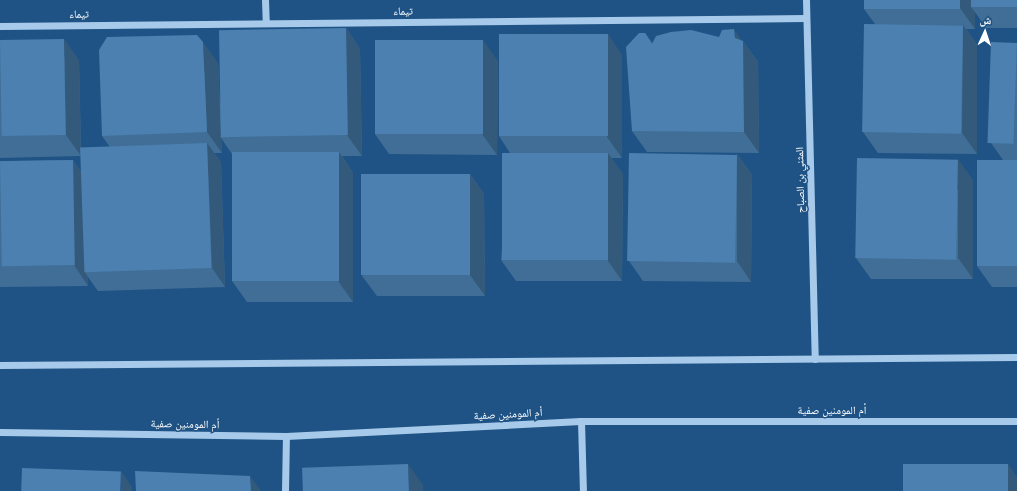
<!DOCTYPE html>
<meta charset="utf-8">
<style>
body{margin:0}
#map{position:relative;width:1017px;height:491px;overflow:hidden;background:#1f5385;font-family:Mulish,"Noto Naskh Arabic",sans-serif}
div>[style]{position:absolute}
.minor>*{height:7px;margin:-3.5px;padding:0 3.5px;transform-origin:3.5px;border-radius:3.5px;background:#a7caea}
.wall>*{inset:0;background:#406e97}
.shaded-wall>*{inset:0;background:#345a7b}
.building>*{inset:0;background:#4b80b0;transform-origin:0 0}
span{translate:-50% -50%;white-space:nowrap;text-align:center;line-height:1.15;-webkit-text-stroke:3px #1f5385;paint-order:stroke}
.street-label{font-size:11px;color:#fff}
.north{position:absolute;left:965px;top:12px;width:40px;height:40px;-webkit-text-stroke:3px #1f5385;paint-order:stroke;rotate:3deg;font-size:11px;font-weight:700;line-height:16px;text-align:center;color:#fff}
.north::after{content:'';display:block;margin:auto;width:14px;height:18px;background:#fff;clip-path:polygon(50% 0,100% 100%,50% 72%,0 100%)}
</style>
<div id="map">
<div class="minor">
<i style="left:265px;top:0;width:23px;rotate:88deg"></i>
<i style="left:806px;top:0;width:359px;rotate:88.6deg"></i>
<i style="left:0;top:26px;width:806px;rotate:-0.57deg"></i>
<i style="left:0;top:365px;width:1017px;rotate:-0.45deg"></i>
<i style="left:581px;top:421px;width:70px;rotate:88.4deg"></i>
<i style="left:0;top:432px;width:286px;rotate:0.8deg"></i>
<i style="left:286px;top:436px;width:295px;rotate:-2.9deg"></i>
<i style="left:581px;top:421px;width:436px"></i>
<i style="left:285px;top:491px;width:55px;rotate:-89deg"></i>
</div>
<div class="wall">
<i style="clip-path:polygon(1017px 0,1017px 28px,986px 28px,975px 12px,975px 29px,966px 29px,977px 45px,977px 154px,878px 153px,863px 132px,875px 24px,864px 9px)"></i>
<i style="clip-path:polygon(346px 28px,360px 49px,362px 156px,342px 156px,353px 173px,353px 302px,247px 302px,232px 281px,232px 154px,221px 138px,222px 153px,214px 153px,221px 162px,225px 287px,98px 291px,88px 277px,88px 286px,0 287px,0 161px,73px 160px,81px 172px,81px 156px,0 158px,0 40px,79px 60px,81px 148px,110px 147px,102px 136px,218px 63px,220px 104px)"></i>
<i style="clip-path:polygon(645px 33px,653px 44px,719px 37px,743px 41px,758px 62px,759px 153px,647px 152px,632px 131px)"></i>
<i style="clip-path:polygon(1017px 43px,1017px 287px,992px 287px,977px 266px,1003px 160px,991px 143px)"></i>
<i style="clip-path:polygon(622px 55px,622px 158px,611px 158px,623px 174px,622px 281px,516px 281px,501px 260px,510px 153px,499px 136px)"></i>
<i style="clip-path:polygon(498px 61px,497px 155px,389px 154px,375px 134px)"></i>
<i style="clip-path:polygon(737px 154px,752px 175px,751px 282px,643px 281px,629px 261px)"></i>
<i style="clip-path:polygon(470px 174px,484px 194px,485px 296px,377px 296px,362px 276px)"></i>
<i style="clip-path:polygon(973px 180px,973px 279px,871px 279px,856px 258px)"></i>
</div>
<div class="shaded-wall">
<i style="clip-path:polygon(960px 0,974px 0,971px 7px,975px 12px,975px 29px,960px 8px)"></i>
<i style="clip-path:polygon(963px 25px,977px 45px,977px 154px,962px 133px)"></i>
<i style="clip-path:polygon(346px 28px,360px 49px,362px 156px,347px 135px)"></i>
<i style="clip-path:polygon(734px 29px,743px 43px,743px 41px,758px 62px,759px 153px,744px 132px)"></i>
<i style="clip-path:polygon(608px 34px,622px 55px,622px 158px,607px 137px)"></i>
<i style="clip-path:polygon(64px 39px,79px 60px,81px 156px,66px 135px)"></i>
<i style="clip-path:polygon(483px 40px,498px 61px,497px 155px,482px 134px)"></i>
<i style="clip-path:polygon(203px 42px,218px 63px,221px 136px,220px 136px,221px 138px,222px 153px,207px 132px)"></i>
<i style="clip-path:polygon(207px 143px,221px 162px,225px 287px,212px 268px)"></i>
<i style="clip-path:polygon(339px 152px,353px 173px,353px 302px,338px 281px)"></i>
<i style="clip-path:polygon(608px 153px,623px 174px,622px 281px,608px 261px)"></i>
<i style="clip-path:polygon(737px 154px,752px 175px,751px 282px,737px 261px)"></i>
<i style="clip-path:polygon(958px 159px,973px 180px,973px 279px,958px 258px)"></i>
<i style="clip-path:polygon(73px 160px,87px 181px,85px 272px,88px 277px,88px 286px,74px 265px)"></i>
<i style="clip-path:polygon(470px 174px,484px 194px,485px 296px,470px 275px)"></i>
<i style="clip-path:polygon(408px 464px,423px 485px,423px 491px,409px 491px)"></i>
<i style="clip-path:polygon(1008px 464px,1017px 477px,1017px 491px,1008px 491px)"></i>
<i style="clip-path:polygon(121px 471px,132px 487px,132px 491px,121px 491px)"></i>
<i style="clip-path:polygon(250px 476px,261px 491px,251px 491px)"></i>
</div>
<div class="building">
<i style="left:864px;top:0;width:96px;height:9px"></i>
<i style="left:971px;top:0;width:46px;height:7px"></i>
<i style="left:864px;top:24px;width:99px;height:108px;rotate:1deg"></i>
<i style="left:346px;top:28px;width:107px;height:127px;rotate:89deg"></i>
<i style="clip-path:polygon(734px 29px,735px 38px,743px 41px,744px 132px,632px 131px,626px 47px,639px 33px,645px 33px,652px 44px,656px 36px,671px 32px,691px 30px,719px 37px,722px 30px)"></i>
<i style="left:499px;top:34px;width:109px;height:102px"></i>
<i style="clip-path:polygon(197px 35px,203px 42px,207px 132px,102px 136px,99px 50px,107px 37px)"></i>
<i style="left:64px;top:39px;width:96px;height:64px;rotate:89deg"></i>
<i style="left:375px;top:40px;width:108px;height:94px"></i>
<i style="left:991px;top:42px;width:26px;height:101px;rotate:2deg"></i>
<i style="left:207px;top:143px;width:125px;height:127px;rotate:88deg"></i>
<i style="left:232px;top:152px;width:107px;height:129px"></i>
<i style="left:502px;top:153px;width:106px;height:107px"></i>
<i style="left:629px;top:153px;width:108px;height:108px;rotate:1deg"></i>
<i style="left:857px;top:158px;width:101px;height:100px;rotate:1deg"></i>
<i style="left:73px;top:160px;width:105px;height:73px;rotate:89deg"></i>
<i style="left:977px;top:160px;width:40px;height:106px"></i>
<i style="left:470px;top:174px;width:101px;height:109px;rotate:90deg"></i>
<i style="left:408px;top:464px;width:27px;height:106px;rotate:88deg"></i>
<i style="left:903px;top:464px;width:105px;height:27px"></i>
<i style="left:22px;top:468px;width:99px;height:23px;rotate:2deg"></i>
<i style="clip-path:polygon(135px 471px,250px 476px,251px 491px,136px 491px)"></i>
</div>
<div class="street-label">
<span style="left:403px;top:11px;rotate:-1deg">تيماء</span>
<span style="left:79px;top:14px;rotate:-1deg">تيماء</span>
<span style="left:800px;top:180px;rotate:-91deg">المثني بن الصباح</span>
<span style="left:832px;top:410px">أم المومنين صفية</span>
<span style="left:508px;top:414px;rotate:-3deg">أم المومنين صفية</span>
<span style="left:185px;top:424px;rotate:1deg">أم المومنين صفية</span>
</div>
<div class="north">ش</div>
</div>
